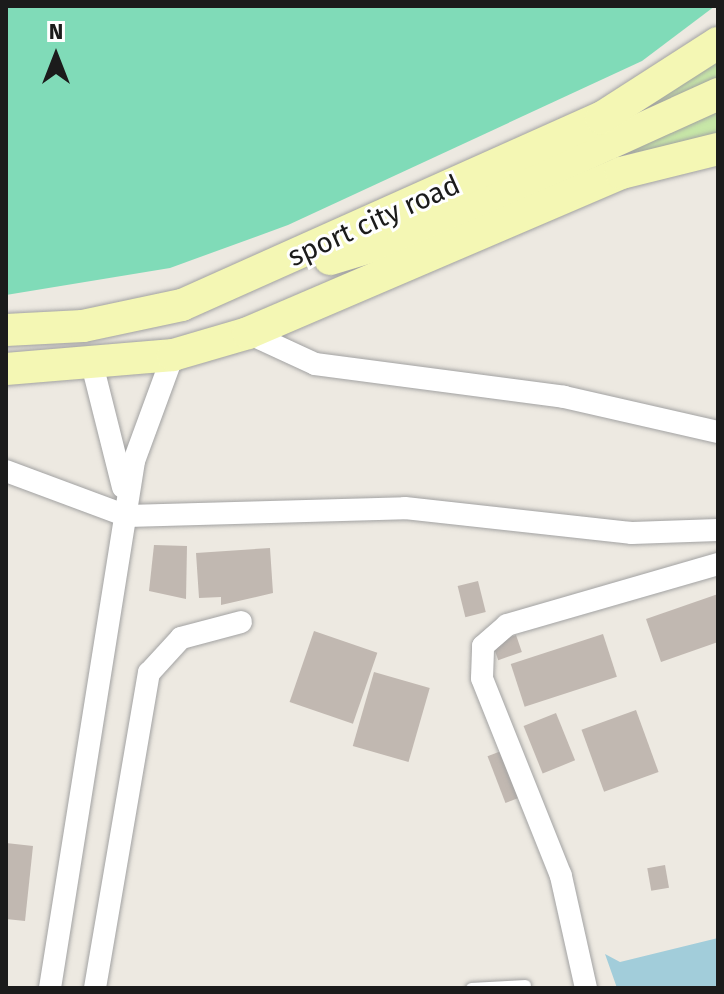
<!DOCTYPE html>
<style>
body{margin:0}
#map{position:relative;width:724px;height:994px;overflow:hidden;background:#ede9e1;font-family:"Fira Sans",sans-serif}
div>[style]{position:absolute}
.grass>*{inset:0;background:#c7e7a7}
.pitch>*{inset:0;background:#80dbb8}
.water>*{inset:0;background:#a2cdda}
.building>*{inset:0;background:#c1b8b1;transform-origin:0 0}
.roads{filter:drop-shadow(0 0 2px #a2a2a2) drop-shadow(0 0 2px #a2a2a2)}
.service>*{height:11px;margin:-5.5px;padding:0 5.5px;transform-origin:5.5px;border-radius:5.5px;background:#fff}
.minor>*{height:22px;margin:-11px;padding:0 11px;transform-origin:11px;border-radius:11px;background:#fff}
.secondary>*{height:32px;margin:-16px;padding:0 16px;transform-origin:16px;border-radius:16px;background:#f4f7b4}
span{translate:-50% -50%;white-space:nowrap;text-align:center;line-height:1.15;-webkit-text-stroke:6px #fff;paint-order:stroke}
.street-label{font-size:28px;color:#1b1b1b}
.frame{position:absolute;inset:0;border:8px solid #1b1b1b;pointer-events:none}
.north{position:absolute;left:16px;top:16px;width:80px;height:80px;-webkit-text-stroke:6px #fff;paint-order:stroke;rotate:0deg;font-size:22px;font-weight:700;line-height:32px;text-align:center;color:#1b1b1b}
.north::after{content:'';display:block;margin:auto;width:28px;height:36px;background:#1b1b1b;clip-path:polygon(50% 0,100% 100%,50% 72%,0 100%)}
</style>
<div id="map">
<div class="grass">
<i style="clip-path:polygon(718px 57px,718px 80px,614px 128px)"></i>
<i style="clip-path:polygon(718px 107px,718px 135px,619px 156px)"></i>
</div>
<div class="pitch">
<i style="clip-path:polygon(6px 6px,715px 6px,642px 61px,288px 225px,170px 268px,6px 295px)"></i>
</div>
<div class="water">
<i style="clip-path:polygon(718px 938px,718px 988px,617px 988px,605px 954px,620px 962px)"></i>
</div>
<div class="building">
<i style="clip-path:polygon(154px 545px,187px 546px,186px 599px,149px 591px)"></i>
<i style="clip-path:polygon(270px 548px,273px 593px,221px 605px,221px 597px,199px 598px,196px 553px)"></i>
<i style="left:478px;top:581px;width:32px;height:21px;rotate:76deg"></i>
<i style="clip-path:polygon(718px 594px,718px 642px,661px 662px,646px 619px)"></i>
<i style="left:314px;top:631px;width:67px;height:75px;rotate:19deg"></i>
<i style="left:603px;top:634px;width:45px;height:97px;rotate:72deg"></i>
<i style="left:516px;top:635px;width:18px;height:25px;rotate:71deg"></i>
<i style="left:374px;top:672px;width:58px;height:77px;rotate:16deg"></i>
<i style="left:636px;top:710px;width:66px;height:58px;rotate:70deg"></i>
<i style="left:556px;top:713px;width:51px;height:35px;rotate:68deg"></i>
<i style="left:509px;top:748px;width:50px;height:23px;rotate:69deg"></i>
<i style="clip-path:polygon(6px 843px,33px 846px,25px 921px,6px 919px)"></i>
<i style="left:665px;top:865px;width:23px;height:18px;rotate:80deg"></i>
</div>
<div class="roads">
<div class="service">
<i style="left:471px;top:988px;width:54px;rotate:-3.2deg"></i>
</div>
<div class="minor">
<i style="left:248px;top:333px;width:74px;rotate:24.8deg"></i>
<i style="left:315px;top:364px;width:251px;rotate:7.5deg"></i>
<i style="left:564px;top:397px;width:158px;rotate:12.8deg"></i>
<i style="left:92px;top:364px;width:127px;rotate:75.9deg"></i>
<i style="left:6px;top:471px;width:129px;rotate:20.4deg"></i>
<i style="left:127px;top:516px;width:278px;rotate:-1.6deg"></i>
<i style="left:405px;top:508px;width:228px;rotate:6.3deg"></i>
<i style="left:632px;top:533px;width:86px;rotate:-2deg"></i>
<i style="left:50px;top:988px;width:534px;rotate:-80.94deg"></i>
<i style="left:134px;top:461px;width:113px;rotate:-69.8deg"></i>
<i style="left:95px;top:988px;width:320px;rotate:-80.3deg"></i>
<i style="left:149px;top:673px;width:47px;rotate:-47.6deg"></i>
<i style="left:181px;top:638px;width:62px;rotate:-14.9deg"></i>
<i style="left:586px;top:988px;width:115px;rotate:-102.6deg"></i>
<i style="left:561px;top:876px;width:213px;rotate:-111.8deg"></i>
<i style="left:482px;top:678px;width:32px;rotate:-88deg"></i>
<i style="left:483px;top:646px;width:32px;rotate:-41deg"></i>
<i style="left:507px;top:625px;width:220px;rotate:-16.1deg"></i>
</div>
<div class="secondary">
<i style="left:330px;top:259px;width:76px;rotate:-16.8deg"></i>
<i style="left:403px;top:237px;width:346px;rotate:-24.4deg"></i>
<i style="left:6px;top:330px;width:77px;rotate:-3deg"></i>
<i style="left:83px;top:326px;width:101px;rotate:-12deg"></i>
<i style="left:182px;top:305px;width:459px;rotate:-24.1deg"></i>
<i style="left:601px;top:118px;width:139px;rotate:-32.7deg"></i>
<i style="left:6px;top:369px;width:168px;rotate:-4.8deg"></i>
<i style="left:173px;top:355px;width:78px;rotate:-16.3deg"></i>
<i style="left:248px;top:333px;width:406px;rotate:-23.2deg"></i>
<i style="left:621px;top:173px;width:100px;rotate:-13.9deg"></i>
</div>
</div>
<div class="street-label">
<span style="left:374px;top:221px;rotate:-24deg">sport city road</span>
</div>
<div class="frame"></div>
<div class="north">N</div>
</div>
